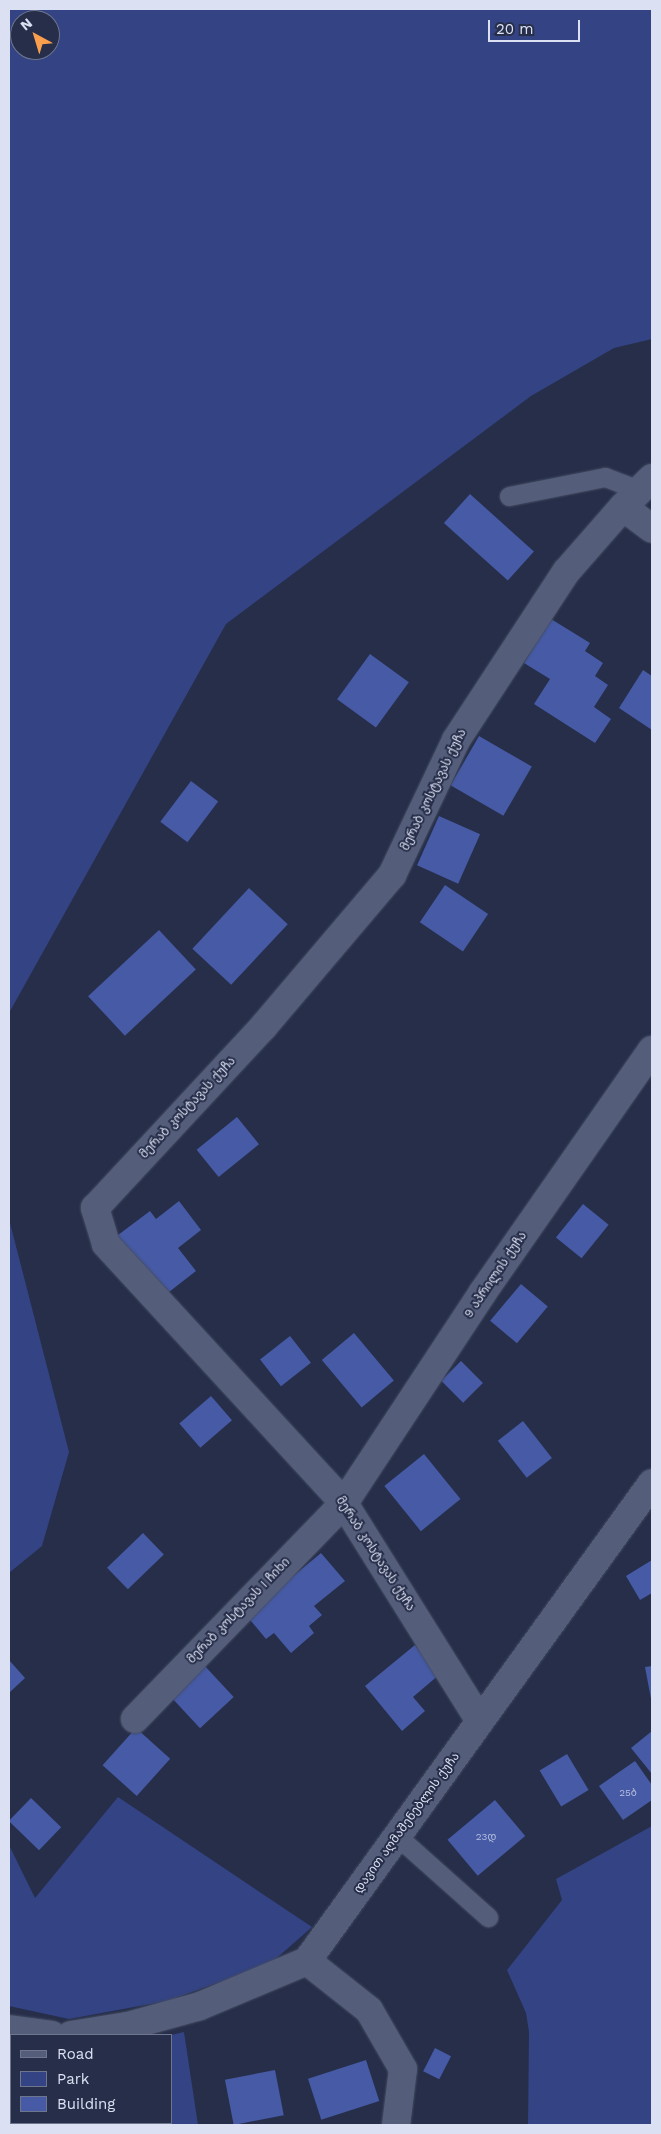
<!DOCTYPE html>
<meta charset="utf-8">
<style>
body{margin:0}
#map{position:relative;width:661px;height:2134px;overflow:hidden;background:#262e49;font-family:"Work Sans","Noto Sans Georgian",sans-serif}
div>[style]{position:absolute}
.green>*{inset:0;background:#334383}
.building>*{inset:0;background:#465aa5;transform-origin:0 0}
.roads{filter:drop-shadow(0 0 1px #444b61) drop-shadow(0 0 1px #444b61)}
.lane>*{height:19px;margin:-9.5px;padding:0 9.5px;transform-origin:9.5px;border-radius:9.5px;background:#545e7b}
.street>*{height:28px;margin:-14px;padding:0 14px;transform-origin:14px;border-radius:14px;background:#545e7b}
.secondary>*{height:28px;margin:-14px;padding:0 14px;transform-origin:14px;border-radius:14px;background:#545e7b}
span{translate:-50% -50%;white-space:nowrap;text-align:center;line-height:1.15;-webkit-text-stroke:4px #262e49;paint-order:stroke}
.number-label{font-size:10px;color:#b6bfe0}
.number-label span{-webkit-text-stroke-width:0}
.street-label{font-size:12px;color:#dbe1f3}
.frame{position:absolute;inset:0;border:10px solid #dbe1f3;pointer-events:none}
.legend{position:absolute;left:10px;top:2034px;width:162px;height:90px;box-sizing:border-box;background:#262e49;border:1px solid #6e768d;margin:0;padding:6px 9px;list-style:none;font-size:15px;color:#dbe1f3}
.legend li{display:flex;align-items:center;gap:10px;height:25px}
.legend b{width:25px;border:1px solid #6e768d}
.north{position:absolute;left:10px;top:10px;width:50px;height:50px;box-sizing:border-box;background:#262e49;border:1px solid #6e768d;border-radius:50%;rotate:321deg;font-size:14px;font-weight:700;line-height:20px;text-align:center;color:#dbe1f3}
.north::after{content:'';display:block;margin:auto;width:18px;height:22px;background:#fa9f4e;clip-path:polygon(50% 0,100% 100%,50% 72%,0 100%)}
.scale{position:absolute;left:488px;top:20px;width:92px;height:22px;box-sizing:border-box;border:2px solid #dbe1f3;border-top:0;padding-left:6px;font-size:15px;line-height:18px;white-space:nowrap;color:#dbe1f3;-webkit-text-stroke:4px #262e49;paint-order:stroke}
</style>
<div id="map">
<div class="green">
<i style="clip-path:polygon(evenodd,9px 9px,652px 9px,652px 339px,614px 348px,531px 396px,226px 624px,9px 1013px,9px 9px,20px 20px,50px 20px,50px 50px,20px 50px,20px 20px)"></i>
<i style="clip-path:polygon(9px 1219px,69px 1452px,42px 1546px,9px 1573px)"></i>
<i style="clip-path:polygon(118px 1797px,312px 1927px,270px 1964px,167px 2001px,69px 2019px,9px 2006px,9px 1845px,35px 1898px)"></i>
<i style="clip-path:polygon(652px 1826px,652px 2125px,528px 2125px,529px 2032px,526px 2013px,507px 1970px,562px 1900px,556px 1879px)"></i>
<i style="clip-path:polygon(184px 2032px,198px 2125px,9px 2125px,9px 2051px,11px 2123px,171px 2123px,171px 2035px)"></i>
</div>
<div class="building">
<i style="left:470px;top:494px;width:86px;height:39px;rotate:42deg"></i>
<i style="clip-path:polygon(551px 619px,590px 643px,585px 651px,603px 663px,595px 676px,608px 685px,594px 707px,611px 719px,595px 743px,534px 704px,550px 679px,524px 663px)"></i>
<i style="left:370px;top:654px;width:48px;height:56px;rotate:36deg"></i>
<i style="clip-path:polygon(643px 670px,652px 676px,652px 730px,619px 708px)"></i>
<i style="left:479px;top:736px;width:61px;height:57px;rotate:30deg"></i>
<i style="left:191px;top:781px;width:34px;height:51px;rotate:37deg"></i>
<i style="left:439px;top:816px;width:45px;height:54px;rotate:24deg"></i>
<i style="left:445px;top:885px;width:52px;height:45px;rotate:34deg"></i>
<i style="left:249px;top:888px;width:53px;height:83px;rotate:43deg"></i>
<i style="left:159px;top:930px;width:54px;height:97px;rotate:47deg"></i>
<i style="left:237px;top:1117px;width:35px;height:52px;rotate:51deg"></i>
<i style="clip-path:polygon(179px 1201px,201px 1230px,178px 1248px,196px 1271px,160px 1299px,114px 1238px,150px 1211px,156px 1219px)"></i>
<i style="left:583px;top:1204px;width:33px;height:43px;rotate:39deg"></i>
<i style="left:521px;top:1284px;width:35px;height:48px;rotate:40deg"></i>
<i style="left:354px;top:1333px;width:62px;height:42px;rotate:50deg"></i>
<i style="left:290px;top:1336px;width:34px;height:38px;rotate:52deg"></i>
<i style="left:461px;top:1361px;width:31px;height:28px;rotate:45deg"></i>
<i style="left:211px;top:1396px;width:32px;height:42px;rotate:49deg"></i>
<i style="left:523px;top:1421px;width:47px;height:32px;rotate:52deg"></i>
<i style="left:424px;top:1454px;width:58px;height:51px;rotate:51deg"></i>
<i style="left:143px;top:1533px;width:30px;height:50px;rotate:46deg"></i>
<i style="clip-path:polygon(321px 1553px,345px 1581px,314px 1606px,322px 1615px,309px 1626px,314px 1633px,291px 1653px,274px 1633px,266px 1639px,246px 1615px)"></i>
<i style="clip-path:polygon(652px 1560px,652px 1593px,640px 1600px,626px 1576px)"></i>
<i style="clip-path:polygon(415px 1645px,440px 1674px,413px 1697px,425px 1711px,402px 1731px,365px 1686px)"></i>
<i style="clip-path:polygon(9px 1660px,25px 1678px,9px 1693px)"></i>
<i style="left:203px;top:1664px;width:45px;height:46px;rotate:47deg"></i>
<i style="clip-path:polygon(652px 1666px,652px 1699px,651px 1699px,645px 1667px)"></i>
<i style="left:136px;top:1728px;width:46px;height:50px;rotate:42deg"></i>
<i style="clip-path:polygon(652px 1731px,652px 1774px,631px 1748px)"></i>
<i style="left:567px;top:1754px;width:42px;height:32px;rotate:59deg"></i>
<i style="clip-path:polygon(635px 1761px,652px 1785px,652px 1800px,623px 1820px,599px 1786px)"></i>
<i style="left:31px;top:1798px;width:42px;height:32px;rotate:44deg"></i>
<i style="left:495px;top:1800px;width:47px;height:62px;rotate:50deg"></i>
<i style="left:435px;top:2048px;width:18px;height:26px;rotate:27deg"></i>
<i style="left:366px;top:2060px;width:43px;height:61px;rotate:72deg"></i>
<i style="left:275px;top:2070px;width:46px;height:51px;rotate:79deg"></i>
</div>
<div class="roads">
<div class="lane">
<i style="left:509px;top:496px;width:98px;rotate:-11.2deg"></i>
<i style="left:605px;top:477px;width:36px;rotate:21deg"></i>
<i style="left:397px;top:1836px;width:122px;rotate:41.7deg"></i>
</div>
<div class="street">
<i style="left:623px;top:507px;width:41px;rotate:-45deg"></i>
<i style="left:135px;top:1719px;width:301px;rotate:-45.9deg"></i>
<i style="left:344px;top:1503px;width:253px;rotate:-56.6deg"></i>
<i style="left:483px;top:1292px;width:295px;rotate:-55.1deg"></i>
<i style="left:480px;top:1721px;width:257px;rotate:-122deg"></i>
<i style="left:344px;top:1503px;width:352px;rotate:-132.6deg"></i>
<i style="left:106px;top:1244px;width:38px;rotate:-107deg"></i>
<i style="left:95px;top:1208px;width:248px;rotate:-47.1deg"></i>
<i style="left:264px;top:1026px;width:198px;rotate:-49.7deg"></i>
<i style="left:392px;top:875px;width:149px;rotate:-64.6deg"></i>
<i style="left:456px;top:740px;width:201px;rotate:-56.8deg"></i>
<i style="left:566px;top:572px;width:86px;rotate:-48.8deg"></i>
<i style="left:623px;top:507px;width:36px;rotate:37deg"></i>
<i style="left:307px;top:1961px;width:79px;rotate:38.3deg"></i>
<i style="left:369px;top:2010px;width:68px;rotate:60deg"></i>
<i style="left:403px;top:2069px;width:56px;rotate:97.1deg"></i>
</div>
<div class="secondary">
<i style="left:9px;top:2029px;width:43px;rotate:7.9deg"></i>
<i style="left:71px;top:2035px;width:58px;rotate:-9deg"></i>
<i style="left:128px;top:2026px;width:75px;rotate:-15.5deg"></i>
<i style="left:200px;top:2006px;width:116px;rotate:-22.8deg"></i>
<i style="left:307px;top:1961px;width:589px;rotate:-54.18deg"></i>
</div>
</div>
<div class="number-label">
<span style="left:628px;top:1793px">25ბ</span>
<span style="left:486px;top:1837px">23დ</span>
</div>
<div class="street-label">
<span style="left:434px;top:790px;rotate:-64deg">მერაბ კოსტავას ქუჩა</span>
<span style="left:188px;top:1108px;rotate:-47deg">მერაბ კოსტავას ქუჩა</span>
<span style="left:496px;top:1275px;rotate:-56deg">9 აპრილის ქუჩა</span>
<span style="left:375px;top:1554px;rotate:57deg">მერაბ კოსტავას ქუჩა</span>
<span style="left:239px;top:1611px;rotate:-46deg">მერაბ კოსტავას I ჩიხი</span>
<span style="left:407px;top:1823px;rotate:-54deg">დავით აღმაშენებლის ქუჩა</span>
</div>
<div class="frame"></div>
<ul class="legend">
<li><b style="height:6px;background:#545e7b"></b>Road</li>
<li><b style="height:14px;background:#334383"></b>Park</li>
<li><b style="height:14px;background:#465aa5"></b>Building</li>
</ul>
<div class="north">N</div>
<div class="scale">20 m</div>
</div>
